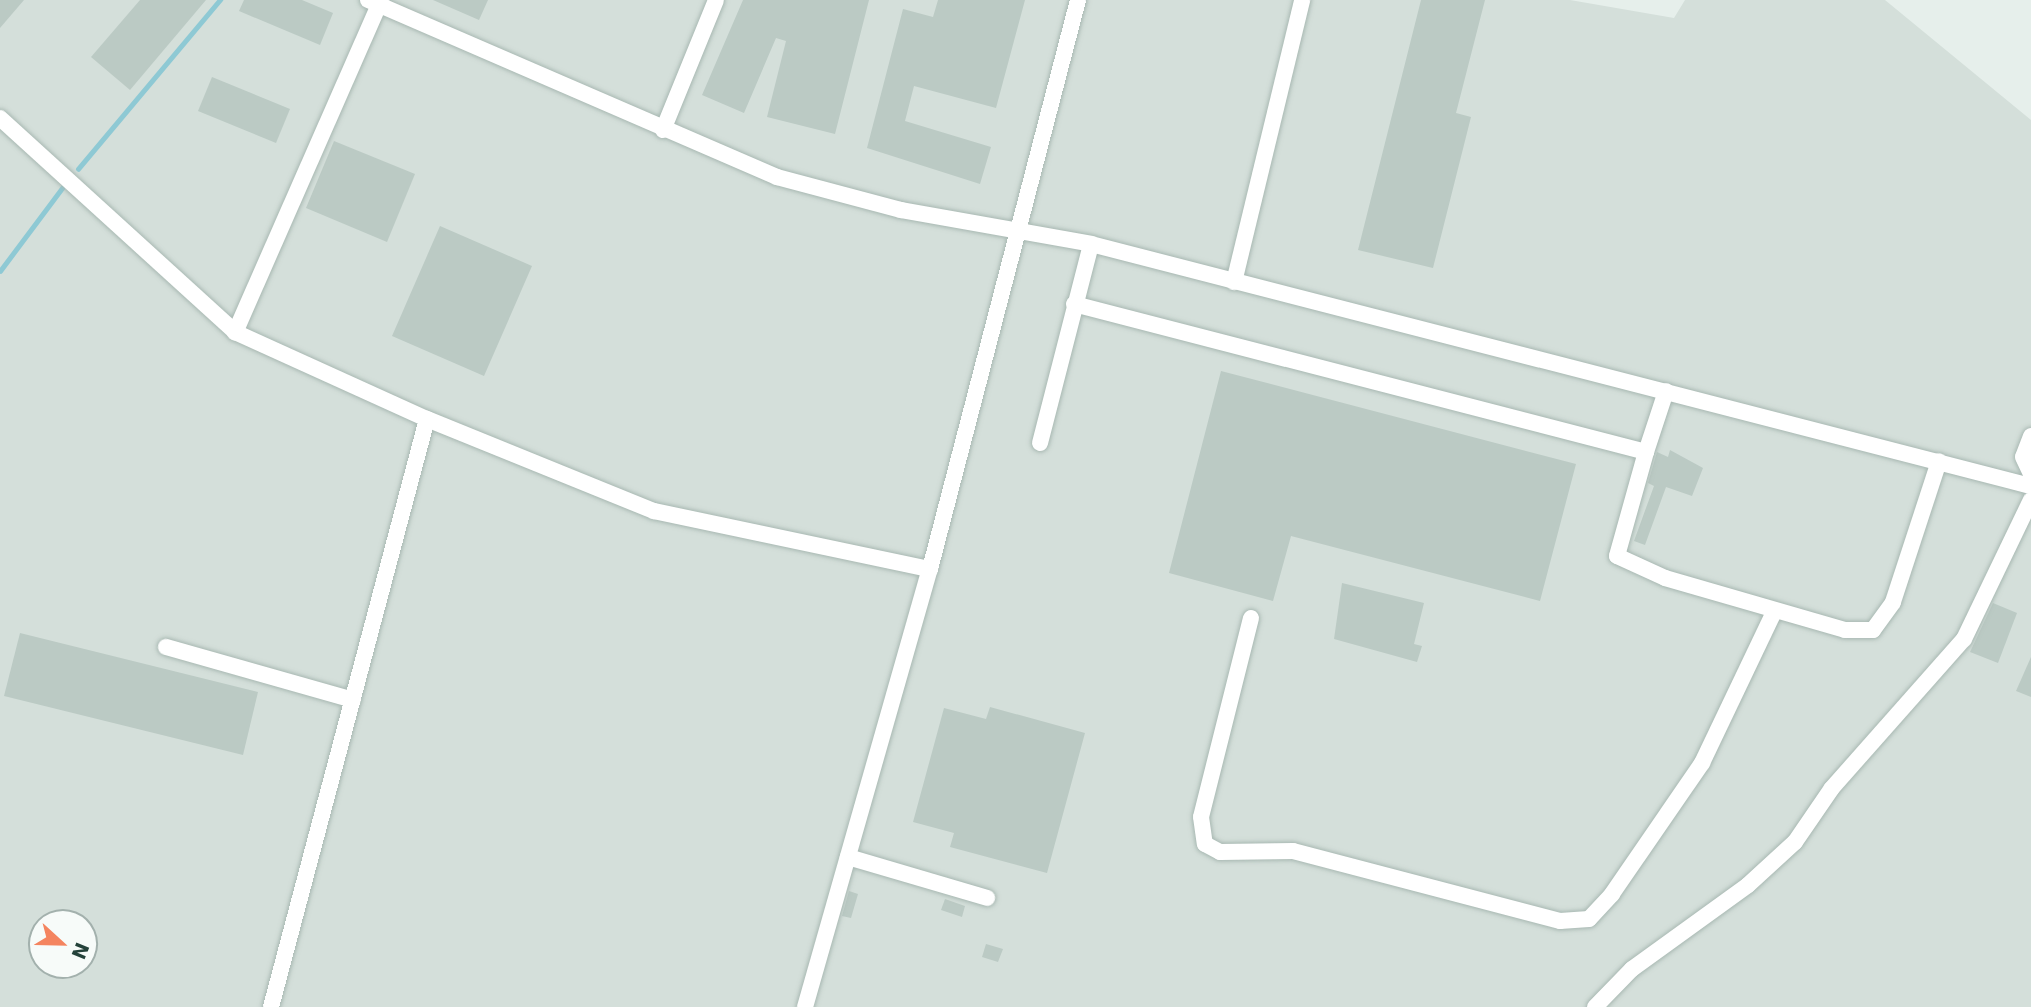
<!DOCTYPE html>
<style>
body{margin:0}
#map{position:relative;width:2031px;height:1007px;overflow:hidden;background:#e6efeb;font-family:"DejaVu Sans",sans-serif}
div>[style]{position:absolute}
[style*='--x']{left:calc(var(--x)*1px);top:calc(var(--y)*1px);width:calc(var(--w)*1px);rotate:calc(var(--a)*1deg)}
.built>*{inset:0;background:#d4dfda}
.stream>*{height:4.5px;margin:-2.25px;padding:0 2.25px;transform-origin:2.25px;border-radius:2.25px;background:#8ec9d4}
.building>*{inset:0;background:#bbcac4}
.roads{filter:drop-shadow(0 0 2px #a8b8b2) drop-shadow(0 0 2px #a8b8b2)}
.minor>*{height:16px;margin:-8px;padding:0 8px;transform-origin:8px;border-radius:8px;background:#fff}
span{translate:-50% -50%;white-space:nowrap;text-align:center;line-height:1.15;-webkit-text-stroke:7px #f7fbf9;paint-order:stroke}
.north{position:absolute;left:28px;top:909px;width:70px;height:70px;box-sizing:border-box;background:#f7fbf9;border:2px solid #a3b1ad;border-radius:50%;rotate:112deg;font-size:19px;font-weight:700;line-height:28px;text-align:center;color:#24423a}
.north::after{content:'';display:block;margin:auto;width:24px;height:32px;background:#f4845f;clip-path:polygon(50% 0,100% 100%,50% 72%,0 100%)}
</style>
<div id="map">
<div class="built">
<i style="clip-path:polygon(evenodd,0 0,1570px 0,1674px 18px,1685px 0,1885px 0,2031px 120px,2031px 1007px,0 1007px,0 0,42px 923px,84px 923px,84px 965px,42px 965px,42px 923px)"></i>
</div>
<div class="stream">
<i style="--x:78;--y:169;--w:221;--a:-50"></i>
<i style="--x:0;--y:271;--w:104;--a:-53.2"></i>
</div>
<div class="building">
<i style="clip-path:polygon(0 0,24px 0,0 28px)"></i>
<i style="clip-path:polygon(140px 0,206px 0,130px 90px,91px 57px)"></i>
<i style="clip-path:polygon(244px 0,302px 0,333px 13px,320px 45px,239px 11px)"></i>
<i style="clip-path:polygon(433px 0,488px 0,479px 20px)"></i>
<i style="clip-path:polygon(743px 0,869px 0,835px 134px,767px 117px,786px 41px,776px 38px,744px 113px,702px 95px)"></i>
<i style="clip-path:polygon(938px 0,1025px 0,996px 108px,914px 86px,905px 121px,991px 147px,980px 184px,867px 148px,903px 9px,933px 17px)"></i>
<i style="clip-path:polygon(1421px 0,1485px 0,1456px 113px,1471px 117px,1433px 268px,1358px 250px)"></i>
<i style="clip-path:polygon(212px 77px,290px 109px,276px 143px,198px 111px)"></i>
<i style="clip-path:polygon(334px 141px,415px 174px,387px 242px,306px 208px)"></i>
<i style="clip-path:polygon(440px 226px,532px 266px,484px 376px,392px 336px)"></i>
<i style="clip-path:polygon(1221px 371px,1576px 464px,1540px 601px,1291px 536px,1273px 601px,1169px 573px)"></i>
<i style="clip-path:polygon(1670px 450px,1703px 468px,1692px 496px,1666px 487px,1645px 545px,1634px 541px,1654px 486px,1648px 483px,1657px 452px,1668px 457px)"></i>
<i style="clip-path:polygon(1342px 583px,1424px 603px,1414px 644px,1422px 646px,1417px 662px,1334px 639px)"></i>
<i style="clip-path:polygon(1993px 603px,2017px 613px,1998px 663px,1970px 652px)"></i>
<i style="clip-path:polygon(20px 633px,258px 692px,243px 755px,4px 696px)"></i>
<i style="clip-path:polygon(2031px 657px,2031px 697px,2016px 691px)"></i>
<i style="clip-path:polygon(990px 707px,1085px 733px,1047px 873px,950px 847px,954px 833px,913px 822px,944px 708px,986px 719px)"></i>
<i style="clip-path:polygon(849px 891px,858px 894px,851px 918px,842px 916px)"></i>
<i style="clip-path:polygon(945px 899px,965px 906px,962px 917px,941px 910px)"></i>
<i style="clip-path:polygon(986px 944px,1003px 949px,998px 962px,982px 957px)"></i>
</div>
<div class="roads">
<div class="minor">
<i style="--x:368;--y:0;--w:446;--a:23.4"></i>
<i style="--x:777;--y:177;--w:128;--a:14.9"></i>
<i style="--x:901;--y:210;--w:193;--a:10.1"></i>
<i style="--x:1091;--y:244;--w:971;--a:14.44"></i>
<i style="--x:381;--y:0;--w:363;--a:113.7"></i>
<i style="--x:235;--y:332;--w:211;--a:24.4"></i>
<i style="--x:0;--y:118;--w:318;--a:42.3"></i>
<i style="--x:663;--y:130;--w:140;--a:-67.8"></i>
<i style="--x:1234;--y:282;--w:290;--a:-76.4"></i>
<i style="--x:1074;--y:304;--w:591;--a:14.51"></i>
<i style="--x:1646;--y:452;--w:108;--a:105.6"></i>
<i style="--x:1617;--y:556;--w:53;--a:24.6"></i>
<i style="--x:1665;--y:578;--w:187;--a:16.1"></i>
<i style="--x:1845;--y:630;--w:28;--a:0"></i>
<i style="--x:1873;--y:630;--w:34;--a:-54"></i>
<i style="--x:1893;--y:602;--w:148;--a:-71.9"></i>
<i style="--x:2031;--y:436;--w:22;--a:111"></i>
<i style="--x:2023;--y:457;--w:19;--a:65"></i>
<i style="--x:1040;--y:443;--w:205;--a:-75.6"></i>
<i style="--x:1646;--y:452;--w:64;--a:-71.8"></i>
<i style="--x:1251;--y:618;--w:205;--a:104.1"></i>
<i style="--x:1201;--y:817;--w:27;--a:82"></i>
<i style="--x:1205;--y:844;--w:17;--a:28"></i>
<i style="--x:1220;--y:852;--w:73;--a:-0.8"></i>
<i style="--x:1293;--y:851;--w:276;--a:14.7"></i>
<i style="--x:1560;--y:921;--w:29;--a:-4"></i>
<i style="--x:1589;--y:919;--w:34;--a:-47"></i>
<i style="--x:1612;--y:894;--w:159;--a:-55.5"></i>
<i style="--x:1702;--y:763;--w:167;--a:-64.5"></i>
<i style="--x:166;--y:647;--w:194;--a:15.8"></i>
<i style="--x:848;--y:857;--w:145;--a:16.4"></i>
<i style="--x:271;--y:1007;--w:608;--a:-75.14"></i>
<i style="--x:427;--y:419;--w:245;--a:22.1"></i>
<i style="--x:654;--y:511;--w:282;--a:11.9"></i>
<i style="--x:805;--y:1007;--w:455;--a:-74.1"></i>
<i style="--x:930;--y:569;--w:588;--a:-75.42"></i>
<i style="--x:1595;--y:1007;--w:53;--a:-45.8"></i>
<i style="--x:1632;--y:969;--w:143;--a:-35.9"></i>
<i style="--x:1748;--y:885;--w:64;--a:-42.5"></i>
<i style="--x:1795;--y:842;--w:65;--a:-55.6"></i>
<i style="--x:1832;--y:788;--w:199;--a:-48.5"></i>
<i style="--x:1964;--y:639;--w:154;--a:-64.3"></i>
</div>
</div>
<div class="north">N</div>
</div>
